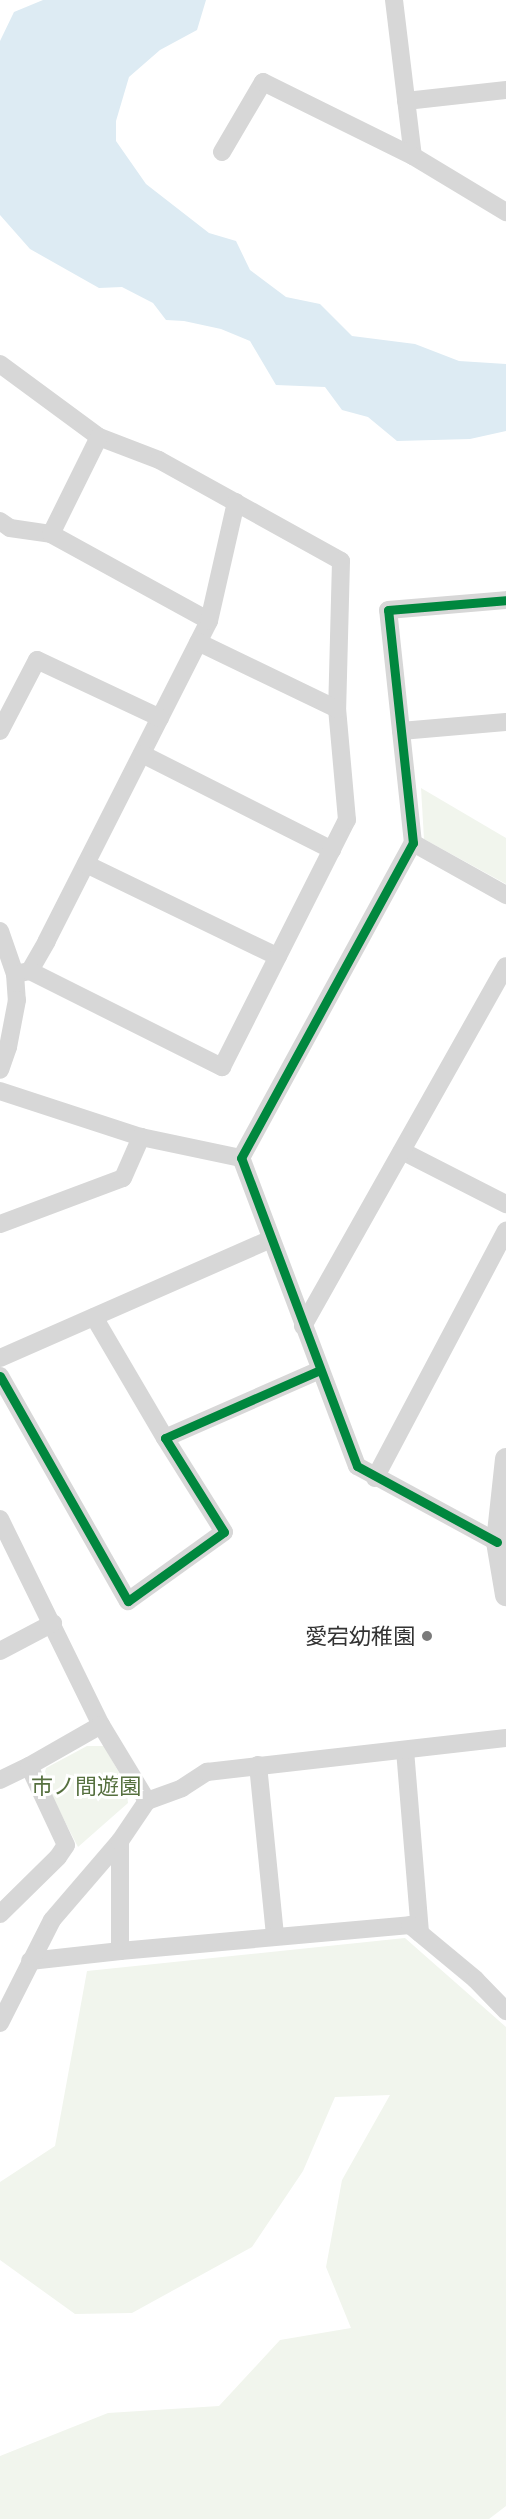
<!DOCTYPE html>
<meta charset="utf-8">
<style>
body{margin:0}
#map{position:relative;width:506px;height:2519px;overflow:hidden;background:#fff;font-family:"Exo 2","Noto Sans JP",sans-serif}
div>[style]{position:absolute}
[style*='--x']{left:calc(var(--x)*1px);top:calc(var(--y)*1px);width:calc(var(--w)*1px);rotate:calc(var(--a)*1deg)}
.green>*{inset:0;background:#f1f5ed}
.water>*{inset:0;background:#ddebf3}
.minor>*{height:18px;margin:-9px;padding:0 9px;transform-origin:9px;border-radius:9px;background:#d7d7d7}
.tertiary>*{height:22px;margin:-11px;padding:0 11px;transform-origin:11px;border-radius:11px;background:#d7d7d7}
.cycleway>*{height:9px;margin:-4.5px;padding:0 4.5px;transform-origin:4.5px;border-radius:4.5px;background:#00873e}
.dots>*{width:16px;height:16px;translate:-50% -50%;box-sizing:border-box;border:3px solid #fff;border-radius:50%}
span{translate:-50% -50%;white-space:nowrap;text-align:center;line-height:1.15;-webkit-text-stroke:6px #fff;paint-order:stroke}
.poi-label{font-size:22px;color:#333}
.right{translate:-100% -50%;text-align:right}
.park-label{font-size:22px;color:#56703f}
</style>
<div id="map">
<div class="green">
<i style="clip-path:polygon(421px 788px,506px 838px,506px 884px,424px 839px)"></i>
<i style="clip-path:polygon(87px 1746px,104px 1746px,126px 1785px,128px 1803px,78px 1847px,43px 1779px,46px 1768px)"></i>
<i style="clip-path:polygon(405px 1938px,506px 2027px,506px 2506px,489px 2519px,0 2519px,0 2456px,108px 2413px,219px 2406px,280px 2340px,351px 2328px,326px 2267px,342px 2180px,390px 2095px,335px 2097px,303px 2171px,252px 2247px,132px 2313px,75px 2314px,0 2260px,0 2182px,55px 2146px,87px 1971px)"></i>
</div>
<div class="water">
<i style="clip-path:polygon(43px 0,206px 0,197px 30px,160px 50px,129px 77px,116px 121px,116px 141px,146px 184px,209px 233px,236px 241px,250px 270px,286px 297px,320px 304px,352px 336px,415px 344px,459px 361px,506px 364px,506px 431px,470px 439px,397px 441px,368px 417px,342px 410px,325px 387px,276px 385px,250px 341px,221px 329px,184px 321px,166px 320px,153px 303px,122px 287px,99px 288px,30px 249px,0 215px,0 41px,14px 12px)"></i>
</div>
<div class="minor">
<i style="--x:394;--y:0;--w:157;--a:83.1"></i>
<i style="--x:413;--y:156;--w:109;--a:31.1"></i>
<i style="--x:406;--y:101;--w:101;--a:-6.3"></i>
<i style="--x:222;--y:152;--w:81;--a:-59.6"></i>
<i style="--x:263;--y:82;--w:167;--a:26.3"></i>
<i style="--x:0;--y:364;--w:123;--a:36.4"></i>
<i style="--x:99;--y:437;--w:64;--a:21"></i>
<i style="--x:159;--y:460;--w:208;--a:29"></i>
<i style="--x:341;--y:561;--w:148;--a:91.5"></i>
<i style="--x:0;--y:521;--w:12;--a:35"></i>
<i style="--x:10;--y:528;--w:41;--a:8.3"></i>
<i style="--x:51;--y:534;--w:180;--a:28.8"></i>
<i style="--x:209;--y:621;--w:359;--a:116.9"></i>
<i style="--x:47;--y:941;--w:34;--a:120"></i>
<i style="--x:30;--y:971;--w:15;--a:169"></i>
<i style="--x:51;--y:534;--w:108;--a:-63.7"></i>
<i style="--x:209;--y:621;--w:122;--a:-77.2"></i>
<i style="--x:0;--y:731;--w:80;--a:-62.5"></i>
<i style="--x:37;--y:660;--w:136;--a:25.2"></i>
<i style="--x:401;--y:731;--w:105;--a:-4.9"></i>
<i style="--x:142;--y:754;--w:213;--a:26.8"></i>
<i style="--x:413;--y:843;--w:107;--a:29.2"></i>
<i style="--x:86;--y:864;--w:213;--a:25.8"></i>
<i style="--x:0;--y:931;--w:46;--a:70.8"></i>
<i style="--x:15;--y:974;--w:26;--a:86"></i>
<i style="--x:17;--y:1000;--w:48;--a:100.8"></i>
<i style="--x:8;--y:1047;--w:24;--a:109"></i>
<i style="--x:30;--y:971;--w:215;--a:26.6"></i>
<i style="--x:222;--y:1067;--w:277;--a:-63.2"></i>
<i style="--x:347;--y:820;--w:111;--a:-95.1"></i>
<i style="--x:337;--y:709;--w:154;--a:-154.3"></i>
<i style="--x:0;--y:1091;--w:148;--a:18.1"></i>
<i style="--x:141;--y:1137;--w:102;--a:11.9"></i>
<i style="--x:402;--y:1151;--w:117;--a:27"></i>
<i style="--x:0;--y:1224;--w:131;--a:-20.5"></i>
<i style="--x:123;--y:1178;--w:45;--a:-66.3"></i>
<i style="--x:94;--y:1317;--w:140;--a:59.6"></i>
<i style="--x:303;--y:1326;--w:413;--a:-60.6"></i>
<i style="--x:0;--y:1358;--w:296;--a:-23.7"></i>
<i style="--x:0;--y:1376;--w:259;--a:60.4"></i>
<i style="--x:128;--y:1601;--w:118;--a:-35.7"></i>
<i style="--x:224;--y:1532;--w:111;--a:-122.1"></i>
<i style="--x:165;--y:1438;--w:169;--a:-23.7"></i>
<i style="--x:375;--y:1478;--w:280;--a:-62.1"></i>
<i style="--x:0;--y:1519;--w:229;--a:63.9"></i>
<i style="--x:497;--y:1542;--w:159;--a:-151.5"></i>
<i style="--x:357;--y:1466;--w:329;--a:-110.6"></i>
<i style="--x:241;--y:1158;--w:359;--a:-61.4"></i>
<i style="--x:413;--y:843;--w:234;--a:-96.1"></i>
<i style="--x:388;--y:610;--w:118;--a:-4.8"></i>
<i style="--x:0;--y:1651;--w:60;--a:-27.8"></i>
<i style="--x:405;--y:1750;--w:184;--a:85.3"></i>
<i style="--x:258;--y:1765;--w:172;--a:84.3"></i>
<i style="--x:0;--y:1780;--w:32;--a:-26"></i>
<i style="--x:120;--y:1841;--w:110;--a:90"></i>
<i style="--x:120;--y:1951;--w:291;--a:-5.1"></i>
<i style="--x:410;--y:1925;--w:85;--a:39.7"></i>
<i style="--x:475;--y:1979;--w:45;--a:45.9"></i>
<i style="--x:0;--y:1914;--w:81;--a:-44.5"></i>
<i style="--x:58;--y:1857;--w:14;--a:-56"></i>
<i style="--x:66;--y:1845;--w:87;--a:-115.1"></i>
<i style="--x:29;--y:1766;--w:83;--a:-29.7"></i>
<i style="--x:101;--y:1725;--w:89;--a:58.8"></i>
<i style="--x:30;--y:1961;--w:91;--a:-6.3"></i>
<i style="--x:0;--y:2023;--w:115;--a:-63.2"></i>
<i style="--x:52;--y:1920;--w:104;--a:-49.3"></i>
<i style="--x:120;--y:1841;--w:48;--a:-56"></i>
<i style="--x:147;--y:1801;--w:37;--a:-20"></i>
<i style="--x:182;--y:1788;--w:30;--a:-33"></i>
<i style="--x:207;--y:1772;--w:301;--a:-6.5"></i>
</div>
<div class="tertiary">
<i style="--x:506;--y:1459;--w:83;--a:96.2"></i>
<i style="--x:497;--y:1542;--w:54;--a:80.4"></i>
</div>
<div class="cycleway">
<i style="--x:0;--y:1376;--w:259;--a:60.4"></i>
<i style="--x:128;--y:1601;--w:118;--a:-35.7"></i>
<i style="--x:224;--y:1532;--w:111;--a:-122.1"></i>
<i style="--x:165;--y:1438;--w:169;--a:-23.7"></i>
<i style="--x:497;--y:1542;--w:159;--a:-151.5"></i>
<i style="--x:357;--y:1466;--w:329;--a:-110.6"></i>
<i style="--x:241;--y:1158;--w:359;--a:-61.4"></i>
<i style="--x:413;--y:843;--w:234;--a:-96.1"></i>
<i style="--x:388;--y:610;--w:118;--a:-4.8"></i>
</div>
<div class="dots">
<i style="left:427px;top:1636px;background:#7a7a7a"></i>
</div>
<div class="poi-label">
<span class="right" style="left:415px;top:1636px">愛宕幼稚園</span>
</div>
<div class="park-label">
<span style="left:86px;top:1786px">市ノ間遊園</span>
</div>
</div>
